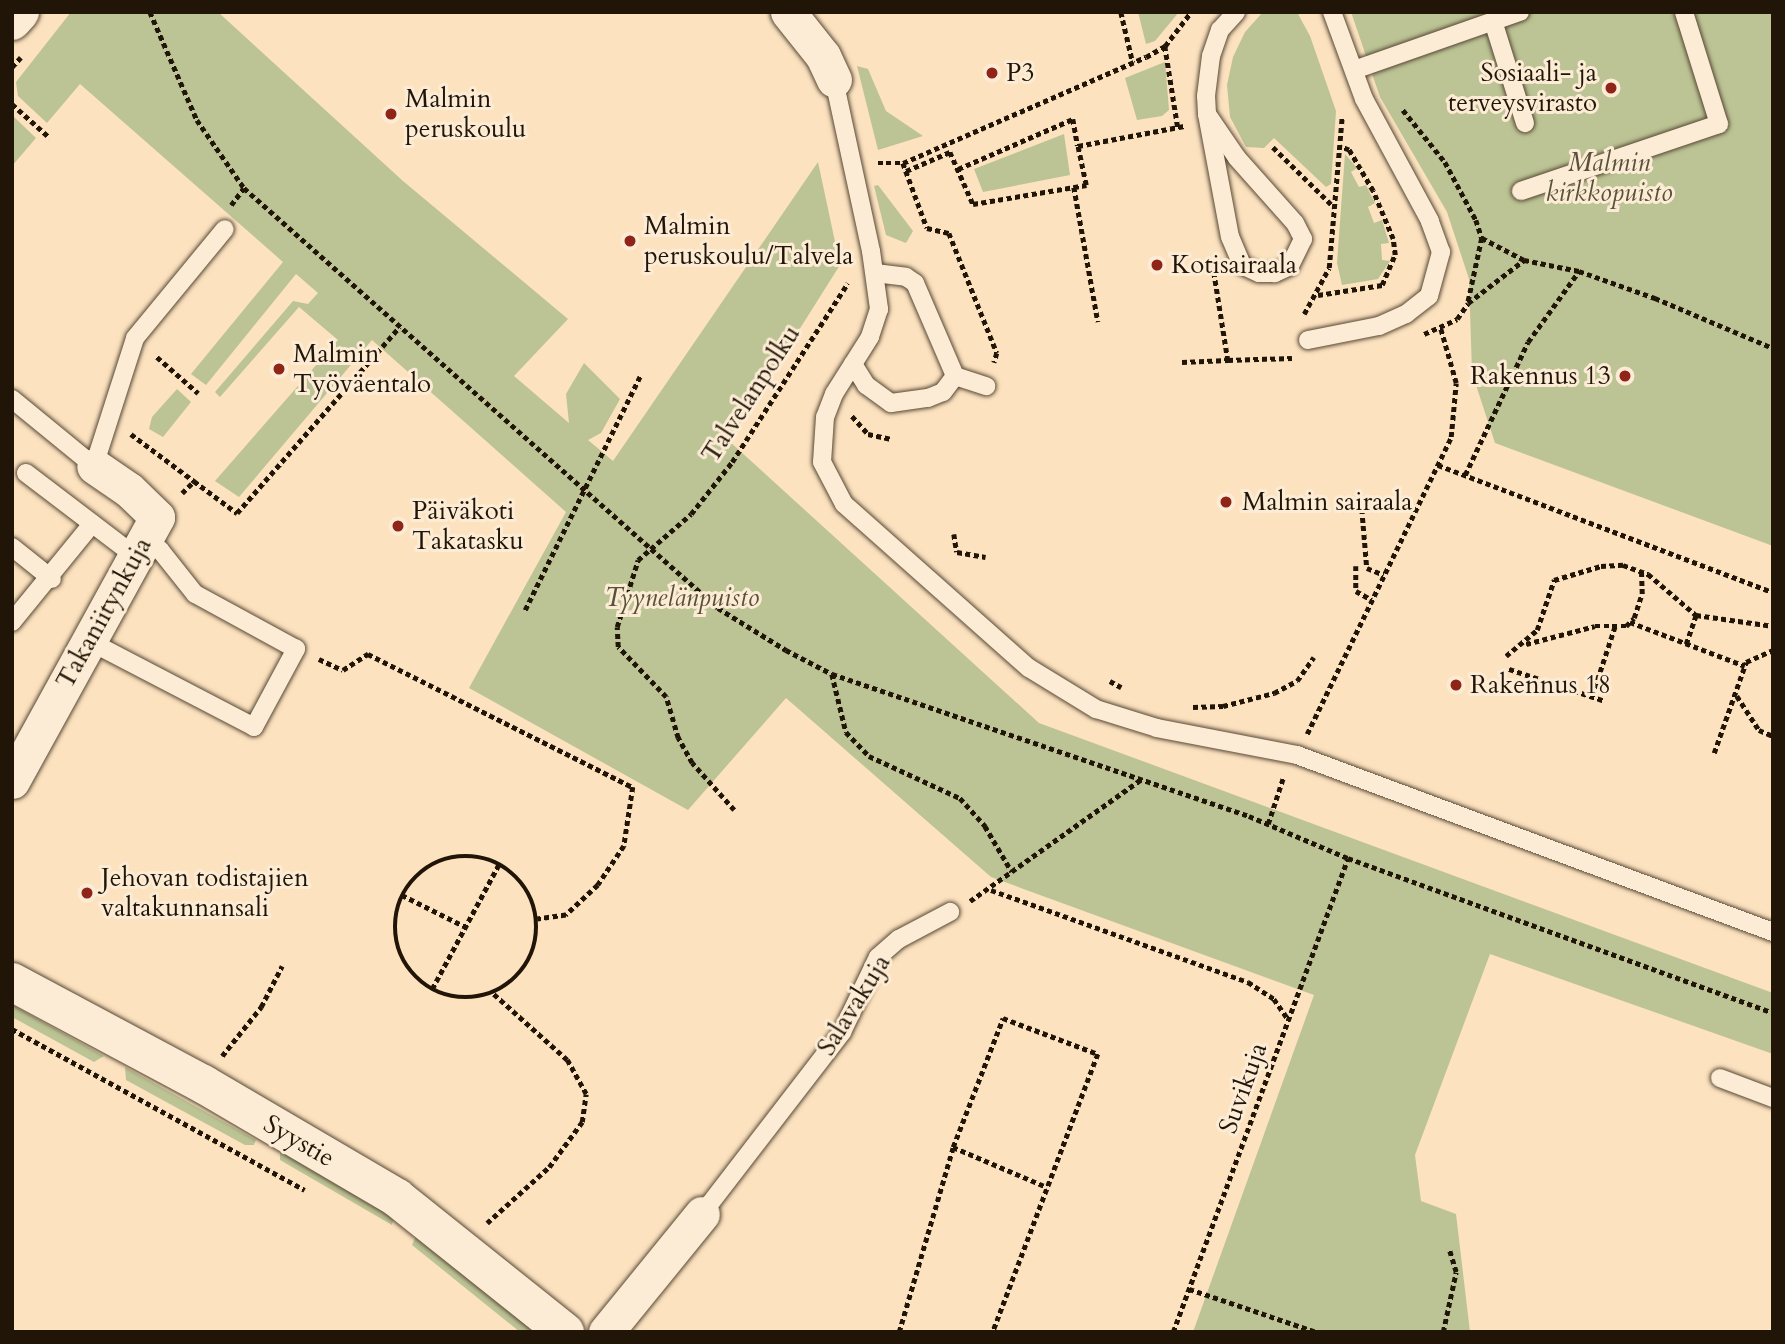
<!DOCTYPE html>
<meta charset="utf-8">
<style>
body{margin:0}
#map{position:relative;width:1785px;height:1344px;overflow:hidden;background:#fce2bf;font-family:Cardo,serif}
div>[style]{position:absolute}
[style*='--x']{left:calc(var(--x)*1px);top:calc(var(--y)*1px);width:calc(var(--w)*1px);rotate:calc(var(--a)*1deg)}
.green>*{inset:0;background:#bcc495}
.path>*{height:4.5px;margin-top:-2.25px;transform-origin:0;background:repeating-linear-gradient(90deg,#201507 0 5px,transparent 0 8.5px)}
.path>.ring{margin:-2.25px;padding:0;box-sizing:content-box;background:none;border:4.5px solid #201507;border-radius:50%}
.roads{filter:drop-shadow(0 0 2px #574835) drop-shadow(0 0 2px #574835)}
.lane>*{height:18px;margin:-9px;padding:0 9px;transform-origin:9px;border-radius:9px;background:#fdecd5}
.street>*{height:35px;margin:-17.5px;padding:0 17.5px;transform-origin:17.5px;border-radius:17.5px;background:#fdecd5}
.secondary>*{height:38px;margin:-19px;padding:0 19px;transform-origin:19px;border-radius:19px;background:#fdecd5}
.dots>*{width:19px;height:19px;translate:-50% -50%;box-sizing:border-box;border:4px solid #fdecd5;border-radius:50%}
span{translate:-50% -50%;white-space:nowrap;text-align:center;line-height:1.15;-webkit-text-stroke:6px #fdecd5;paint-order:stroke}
.poi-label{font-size:26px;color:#201507}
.left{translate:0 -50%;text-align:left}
.right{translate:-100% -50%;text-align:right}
.park-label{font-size:26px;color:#575239;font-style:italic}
.street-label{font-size:26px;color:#201507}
.frame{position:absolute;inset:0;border:14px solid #201507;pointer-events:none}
</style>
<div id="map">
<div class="green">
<i style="clip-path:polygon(71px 12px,218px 12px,403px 181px,568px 319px,514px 376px,569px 423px,566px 394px,584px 363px,620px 399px,601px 433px,588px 440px,613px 461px,818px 162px,840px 265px,729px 441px,1039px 723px,1773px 993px,1773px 1054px,1490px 954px,1415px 1155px,1421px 1201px,1456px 1214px,1470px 1332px,1193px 1332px,1314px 995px,991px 877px,786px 698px,688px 810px,469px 688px,566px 512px,372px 340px,239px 497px,215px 481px,338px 340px,299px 307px,220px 397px,215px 392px,293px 301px,308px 304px,318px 293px,296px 274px,206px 385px,191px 374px,283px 262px,80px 84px,47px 123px,18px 96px,16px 82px)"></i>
<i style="clip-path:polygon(1138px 12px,1179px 12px,1155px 41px,1146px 44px)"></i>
<i style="clip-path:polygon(1263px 12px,1297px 12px,1310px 36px,1336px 111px,1331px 184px,1326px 187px,1274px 138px,1264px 148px,1246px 147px,1230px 117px,1227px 85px,1233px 57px,1245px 32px)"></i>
<i style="clip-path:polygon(1351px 12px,1773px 12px,1773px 546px,1495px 443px,1472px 373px,1469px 279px,1447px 212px,1380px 97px)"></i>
<i style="clip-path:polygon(1165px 62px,1169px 110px,1162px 116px,1137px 120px,1125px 78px)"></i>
<i style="clip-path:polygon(857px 66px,868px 69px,886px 111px,923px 136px,878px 150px)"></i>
<i style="clip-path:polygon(12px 115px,36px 138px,12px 166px)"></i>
<i style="clip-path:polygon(1064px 134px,1070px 175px,983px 192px,974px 169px)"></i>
<i style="clip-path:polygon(1345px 154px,1357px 168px,1351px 172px,1359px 187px,1366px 185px,1375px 203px,1368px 207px,1374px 223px,1382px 220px,1389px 243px,1381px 244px,1382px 260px,1390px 261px,1378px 279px,1342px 285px,1337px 263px)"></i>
<i style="clip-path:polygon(878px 185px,913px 231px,906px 243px,886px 235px,874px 186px)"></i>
<i style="clip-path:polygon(177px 389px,191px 402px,163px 437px,149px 429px,152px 417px)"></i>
<i style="clip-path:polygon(12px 1005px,104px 1056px,94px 1062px,12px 1017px)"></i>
<i style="clip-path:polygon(125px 1067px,256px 1140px,254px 1145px,245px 1145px,126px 1080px)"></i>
<i style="clip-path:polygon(280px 1151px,394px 1216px,392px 1225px,280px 1160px)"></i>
<i style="clip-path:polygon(416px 1236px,537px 1332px,520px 1332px,412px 1245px)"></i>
</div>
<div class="path">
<i style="--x:150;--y:12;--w:118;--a:66.5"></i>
<i style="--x:197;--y:120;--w:83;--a:55.3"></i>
<i style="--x:244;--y:188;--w:633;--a:41.54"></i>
<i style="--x:718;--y:608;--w:80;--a:31.7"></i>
<i style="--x:786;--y:650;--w:52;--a:27.6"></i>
<i style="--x:832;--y:674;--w:441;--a:18.8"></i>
<i style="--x:1249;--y:816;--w:108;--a:23"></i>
<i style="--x:1348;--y:858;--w:452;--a:20"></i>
<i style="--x:1121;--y:12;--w:52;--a:76.8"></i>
<i style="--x:1165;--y:46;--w:83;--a:81"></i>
<i style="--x:12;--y:67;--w:13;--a:-48"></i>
<i style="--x:12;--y:104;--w:51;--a:41.8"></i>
<i style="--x:1403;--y:110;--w:67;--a:51.1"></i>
<i style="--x:1445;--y:162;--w:66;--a:61.9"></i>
<i style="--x:1476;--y:220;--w:19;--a:72"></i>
<i style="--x:1482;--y:238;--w:66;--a:102.2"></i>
<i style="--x:1273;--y:147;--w:86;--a:44.5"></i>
<i style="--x:878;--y:163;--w:25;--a:0"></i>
<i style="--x:903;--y:163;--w:265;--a:-23.6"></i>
<i style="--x:1146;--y:57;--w:22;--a:-30"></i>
<i style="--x:1165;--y:46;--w:43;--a:-52.6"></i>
<i style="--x:903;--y:163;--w:69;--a:69.7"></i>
<i style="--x:927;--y:228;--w:23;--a:13"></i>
<i style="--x:949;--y:233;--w:129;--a:68.2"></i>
<i style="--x:997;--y:353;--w:10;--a:107"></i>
<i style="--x:958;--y:169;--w:125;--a:-23.5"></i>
<i style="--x:1073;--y:119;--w:27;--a:80"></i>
<i style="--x:906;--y:171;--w:48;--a:-23.4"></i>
<i style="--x:950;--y:152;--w:57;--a:66.1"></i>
<i style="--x:973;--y:204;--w:115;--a:-9.5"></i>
<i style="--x:1086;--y:185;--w:40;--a:-102"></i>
<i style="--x:1078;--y:146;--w:108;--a:-10.7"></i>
<i style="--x:1074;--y:187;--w:137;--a:79.9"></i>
<i style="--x:231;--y:205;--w:21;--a:-53"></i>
<i style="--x:1482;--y:238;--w:47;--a:27.6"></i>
<i style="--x:1524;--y:260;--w:56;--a:11.3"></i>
<i style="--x:1579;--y:271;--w:81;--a:19.6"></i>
<i style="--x:1655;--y:298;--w:128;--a:23"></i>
<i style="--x:1214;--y:272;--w:89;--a:81"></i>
<i style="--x:1228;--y:360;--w:64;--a:-1.8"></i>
<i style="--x:1318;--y:295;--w:65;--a:-8.9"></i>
<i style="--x:1382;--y:285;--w:33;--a:-67"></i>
<i style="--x:1395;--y:255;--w:16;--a:-97"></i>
<i style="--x:1393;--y:239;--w:52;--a:-112.6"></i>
<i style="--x:1373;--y:191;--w:48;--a:-120.3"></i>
<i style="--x:1349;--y:150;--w:9;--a:-159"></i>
<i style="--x:1304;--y:314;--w:52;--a:-61.5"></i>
<i style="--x:1329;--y:268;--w:152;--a:-85.1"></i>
<i style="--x:1424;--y:334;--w:36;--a:-24"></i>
<i style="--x:1457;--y:319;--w:19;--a:-55"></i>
<i style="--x:1468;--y:303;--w:71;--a:-37.5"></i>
<i style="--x:157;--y:357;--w:55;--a:41.3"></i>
<i style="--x:1182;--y:362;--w:46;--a:-2.5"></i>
<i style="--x:852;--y:416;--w:24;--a:48"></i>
<i style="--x:868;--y:434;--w:24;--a:12"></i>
<i style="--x:131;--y:434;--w:79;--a:36.7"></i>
<i style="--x:1438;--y:465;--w:358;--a:20.8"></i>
<i style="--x:1465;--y:475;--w:147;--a:-64.7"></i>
<i style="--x:1528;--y:342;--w:87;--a:-54.3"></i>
<i style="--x:182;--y:493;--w:17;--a:-45"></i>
<i style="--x:194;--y:481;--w:54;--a:36.7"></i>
<i style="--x:237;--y:513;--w:247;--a:-48.9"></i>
<i style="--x:1362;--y:509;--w:59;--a:85.2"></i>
<i style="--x:1367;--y:568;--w:18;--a:22"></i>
<i style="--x:954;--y:534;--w:18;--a:81"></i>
<i style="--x:957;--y:552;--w:29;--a:10"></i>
<i style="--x:1356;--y:566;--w:25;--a:90"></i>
<i style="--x:1356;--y:591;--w:18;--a:29"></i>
<i style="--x:525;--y:610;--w:261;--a:-63.8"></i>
<i style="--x:1630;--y:622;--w:123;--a:20.9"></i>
<i style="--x:1526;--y:644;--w:71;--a:-14.6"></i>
<i style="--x:1595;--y:626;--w:31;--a:0"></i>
<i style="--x:1626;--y:626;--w:11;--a:-45"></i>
<i style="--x:1634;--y:618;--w:25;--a:-72"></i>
<i style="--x:1642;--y:594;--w:23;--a:-92"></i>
<i style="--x:1686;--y:644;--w:31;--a:-71"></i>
<i style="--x:1506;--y:656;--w:40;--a:-40"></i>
<i style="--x:1537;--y:630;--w:53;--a:-71.2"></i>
<i style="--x:1554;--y:580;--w:49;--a:-16.6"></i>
<i style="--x:1601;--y:566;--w:22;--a:-3"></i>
<i style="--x:1623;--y:565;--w:27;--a:20"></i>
<i style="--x:1648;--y:574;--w:63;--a:40.5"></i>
<i style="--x:1696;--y:615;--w:78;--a:8.1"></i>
<i style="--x:319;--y:659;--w:26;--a:25"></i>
<i style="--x:343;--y:670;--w:30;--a:-33"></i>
<i style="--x:368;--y:654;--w:297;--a:26.7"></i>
<i style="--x:633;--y:787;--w:60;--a:98.7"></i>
<i style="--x:624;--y:846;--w:47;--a:123.7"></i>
<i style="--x:598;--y:885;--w:44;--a:136.8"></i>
<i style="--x:566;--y:915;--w:29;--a:172"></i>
<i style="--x:1509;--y:669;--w:101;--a:18.4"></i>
<i style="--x:832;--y:674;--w:60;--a:76.4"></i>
<i style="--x:846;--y:732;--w:33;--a:46"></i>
<i style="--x:869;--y:756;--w:100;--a:24.8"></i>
<i style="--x:960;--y:798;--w:38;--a:48"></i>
<i style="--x:985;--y:826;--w:53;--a:59.6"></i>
<i style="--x:1110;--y:681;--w:13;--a:29"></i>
<i style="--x:1592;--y:696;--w:74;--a:-71.8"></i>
<i style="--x:1737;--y:696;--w:40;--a:57.1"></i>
<i style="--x:1759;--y:730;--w:15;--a:23"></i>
<i style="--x:1193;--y:707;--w:30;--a:-2"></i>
<i style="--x:1223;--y:706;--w:53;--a:-14.3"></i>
<i style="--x:1274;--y:693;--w:26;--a:-28"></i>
<i style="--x:1297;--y:681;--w:29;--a:-55"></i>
<i style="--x:1307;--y:734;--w:330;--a:-64.1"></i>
<i style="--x:1451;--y:437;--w:54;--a:-84.7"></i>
<i style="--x:1456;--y:383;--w:58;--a:-105.9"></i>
<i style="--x:1714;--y:753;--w:96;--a:-70.6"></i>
<i style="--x:1746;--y:662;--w:30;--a:-24"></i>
<i style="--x:734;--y:810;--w:63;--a:-131.8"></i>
<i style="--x:692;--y:763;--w:29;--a:-119"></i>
<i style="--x:678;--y:738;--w:43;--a:-106.3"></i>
<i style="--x:666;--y:697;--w:69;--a:-133.8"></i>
<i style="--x:618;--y:647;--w:20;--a:-93"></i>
<i style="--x:617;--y:627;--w:70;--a:-72.6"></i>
<i style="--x:638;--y:560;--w:70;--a:-41"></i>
<i style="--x:691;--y:514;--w:66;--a:-51.7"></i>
<i style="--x:732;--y:462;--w:213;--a:-57.1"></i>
<i style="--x:1268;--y:824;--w:48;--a:-71.9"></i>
<i class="ring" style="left:395px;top:856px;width:137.5px;height:137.5px"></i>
<i style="--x:991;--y:890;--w:273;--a:19.7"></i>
<i style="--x:1248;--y:982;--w:31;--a:33"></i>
<i style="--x:1274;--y:999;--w:24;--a:55"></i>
<i style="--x:402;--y:895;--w:72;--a:26.6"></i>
<i style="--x:970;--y:901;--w:209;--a:-35.4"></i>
<i style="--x:432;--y:989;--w:142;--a:-61.8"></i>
<i style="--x:12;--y:1029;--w:334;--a:28.8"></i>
<i style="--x:222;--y:1056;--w:63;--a:-51.5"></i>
<i style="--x:261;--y:1007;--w:46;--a:-62.9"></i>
<i style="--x:953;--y:1147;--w:102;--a:23.1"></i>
<i style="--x:487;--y:1223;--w:84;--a:-42.1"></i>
<i style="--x:549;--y:1167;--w:56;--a:-53.7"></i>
<i style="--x:582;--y:1122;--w:28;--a:-82"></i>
<i style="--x:586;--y:1094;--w:39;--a:-119"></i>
<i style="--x:567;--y:1060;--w:101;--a:-138.2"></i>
<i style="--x:1189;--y:1289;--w:135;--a:18.6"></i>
<i style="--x:899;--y:1332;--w:193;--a:-73.7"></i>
<i style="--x:953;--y:1147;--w:138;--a:-68.8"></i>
<i style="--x:1003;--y:1018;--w:102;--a:20.8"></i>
<i style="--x:1098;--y:1054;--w:297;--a:110.7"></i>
<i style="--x:1173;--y:1332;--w:505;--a:-69.74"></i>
<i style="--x:1443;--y:1332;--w:61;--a:-77.8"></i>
<i style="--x:1456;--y:1272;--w:24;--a:-107"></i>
</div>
<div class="roads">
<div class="lane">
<i style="--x:1493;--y:21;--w:107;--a:72.6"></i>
<i style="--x:1354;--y:70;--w:176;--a:-19.3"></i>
<i style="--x:834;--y:80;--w:175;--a:77.8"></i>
<i style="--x:871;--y:251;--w:59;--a:82.1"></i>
<i style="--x:879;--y:309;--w:29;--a:108"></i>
<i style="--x:870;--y:337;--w:67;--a:122.3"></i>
<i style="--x:834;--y:394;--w:25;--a:111"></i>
<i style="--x:825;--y:417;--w:45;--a:93.8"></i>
<i style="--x:822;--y:462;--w:47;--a:62.4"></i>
<i style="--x:844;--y:504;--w:247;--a:41.6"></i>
<i style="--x:1029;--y:668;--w:79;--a:31.5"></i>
<i style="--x:1096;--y:709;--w:64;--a:17.3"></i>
<i style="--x:1157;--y:728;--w:143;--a:10.9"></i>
<i style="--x:1297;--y:755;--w:508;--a:20.4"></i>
<i style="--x:1207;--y:114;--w:53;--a:55.7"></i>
<i style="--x:1237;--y:158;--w:87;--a:48.3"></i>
<i style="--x:1295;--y:223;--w:18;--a:63"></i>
<i style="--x:1303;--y:239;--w:30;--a:116"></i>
<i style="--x:1290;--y:266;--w:17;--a:155"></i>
<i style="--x:1275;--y:273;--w:16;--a:180"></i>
<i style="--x:1259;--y:273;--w:19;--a:-155"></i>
<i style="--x:1242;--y:265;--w:30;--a:-113"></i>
<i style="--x:1230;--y:237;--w:125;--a:-100.6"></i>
<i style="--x:1207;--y:114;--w:18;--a:-93"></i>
<i style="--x:1206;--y:96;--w:40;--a:-82.9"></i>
<i style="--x:1211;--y:56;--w:28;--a:-71"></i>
<i style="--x:1220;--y:30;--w:24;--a:-48"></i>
<i style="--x:1521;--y:191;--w:209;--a:-18.7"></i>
<i style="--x:1719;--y:124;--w:117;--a:-107.4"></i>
<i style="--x:875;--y:273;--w:31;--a:7"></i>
<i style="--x:906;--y:277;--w:11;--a:34"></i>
<i style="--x:915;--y:283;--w:101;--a:66.7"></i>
<i style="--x:1308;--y:340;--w:72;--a:-11.2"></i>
<i style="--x:1379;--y:326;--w:30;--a:-24"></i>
<i style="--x:1406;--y:314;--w:29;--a:-38"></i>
<i style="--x:1429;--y:296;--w:46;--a:-74.7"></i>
<i style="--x:1441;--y:252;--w:33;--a:-110"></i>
<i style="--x:1430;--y:221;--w:139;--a:-118.4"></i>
<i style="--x:1364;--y:99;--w:93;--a:-110.2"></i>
<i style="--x:853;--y:364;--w:25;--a:58"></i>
<i style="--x:866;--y:385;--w:31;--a:36"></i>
<i style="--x:891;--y:403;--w:37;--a:-8"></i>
<i style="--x:928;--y:398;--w:16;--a:-22"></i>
<i style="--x:943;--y:392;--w:20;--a:-53"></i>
<i style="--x:955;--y:376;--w:33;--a:18"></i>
<i style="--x:12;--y:399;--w:106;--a:39.3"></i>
<i style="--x:94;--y:466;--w:134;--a:-72.2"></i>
<i style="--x:135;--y:338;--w:141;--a:-50.5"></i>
<i style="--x:26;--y:473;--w:137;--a:37.3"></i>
<i style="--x:12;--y:547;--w:51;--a:38.7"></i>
<i style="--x:12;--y:622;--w:127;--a:-50.8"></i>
<i style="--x:89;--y:641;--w:186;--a:27.5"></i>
<i style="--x:254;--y:727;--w:89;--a:-61.7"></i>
<i style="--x:296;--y:649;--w:115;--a:-151.4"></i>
<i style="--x:195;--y:594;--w:56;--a:-128.5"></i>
<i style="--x:160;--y:550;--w:19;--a:-148"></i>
<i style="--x:1720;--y:1078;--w:57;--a:20.7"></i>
<i style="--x:702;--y:1214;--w:230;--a:-52.4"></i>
<i style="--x:842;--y:1032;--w:83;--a:-64.4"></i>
<i style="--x:878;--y:957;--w:28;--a:-41"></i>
<i style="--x:899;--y:939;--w:58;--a:-27.9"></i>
</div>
<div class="street">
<i style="--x:788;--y:12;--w:56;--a:51.5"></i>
<i style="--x:823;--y:56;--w:26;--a:65"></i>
<i style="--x:12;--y:781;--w:301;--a:-61.2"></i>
<i style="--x:157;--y:517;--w:39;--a:-136"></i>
<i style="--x:129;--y:490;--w:42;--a:-145.6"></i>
<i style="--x:606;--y:1332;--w:152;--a:-50.9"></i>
</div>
<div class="secondary">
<i style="--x:12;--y:21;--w:12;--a:-48"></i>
<i style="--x:12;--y:982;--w:217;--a:28.1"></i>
<i style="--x:203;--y:1084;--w:225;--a:30.4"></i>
<i style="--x:397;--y:1198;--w:215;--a:38.6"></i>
</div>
</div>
<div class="dots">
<i style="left:992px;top:73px;background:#8f2418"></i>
<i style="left:1611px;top:88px;background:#8f2418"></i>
<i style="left:391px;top:114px;background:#8f2418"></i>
<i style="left:630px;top:241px;background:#8f2418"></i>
<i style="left:1157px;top:265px;background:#8f2418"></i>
<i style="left:279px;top:369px;background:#8f2418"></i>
<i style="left:1625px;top:376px;background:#8f2418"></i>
<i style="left:1226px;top:502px;background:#8f2418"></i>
<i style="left:398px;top:526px;background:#8f2418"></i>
<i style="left:1456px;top:685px;background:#8f2418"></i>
<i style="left:87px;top:893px;background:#8f2418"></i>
</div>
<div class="poi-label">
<span class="left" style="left:1006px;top:73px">P3</span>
<span class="right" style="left:1597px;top:88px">Sosiaali- ja<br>terveysvirasto</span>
<span class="left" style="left:405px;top:114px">Malmin<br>peruskoulu</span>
<span class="left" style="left:644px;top:241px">Malmin<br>peruskoulu/Talvela</span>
<span class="left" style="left:1171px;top:265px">Kotisairaala</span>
<span class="left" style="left:293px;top:369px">Malmin<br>Työväentalo</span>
<span class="right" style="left:1611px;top:376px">Rakennus 13</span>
<span class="left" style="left:1242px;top:502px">Malmin sairaala</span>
<span class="left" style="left:412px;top:526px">Päiväkoti<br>Takatasku</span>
<span class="left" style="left:1470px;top:685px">Rakennus 18</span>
<span class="left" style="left:101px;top:893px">Jehovan todistajien<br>valtakunnansali</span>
</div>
<div class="park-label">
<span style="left:1609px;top:178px">Malmin<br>kirkkopuisto</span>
<span style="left:682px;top:598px">Tyynelänpuisto</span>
</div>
<div class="street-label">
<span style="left:751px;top:394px;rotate:-57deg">Talvelanpolku</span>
<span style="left:104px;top:613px;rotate:-61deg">Takaniitynkuja</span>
<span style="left:854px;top:1005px;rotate:-58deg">Salavakuja</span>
<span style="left:1243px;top:1088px;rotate:-70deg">Suvikuja</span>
<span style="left:299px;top:1141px;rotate:30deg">Syystie</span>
</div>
<div class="frame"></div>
</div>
